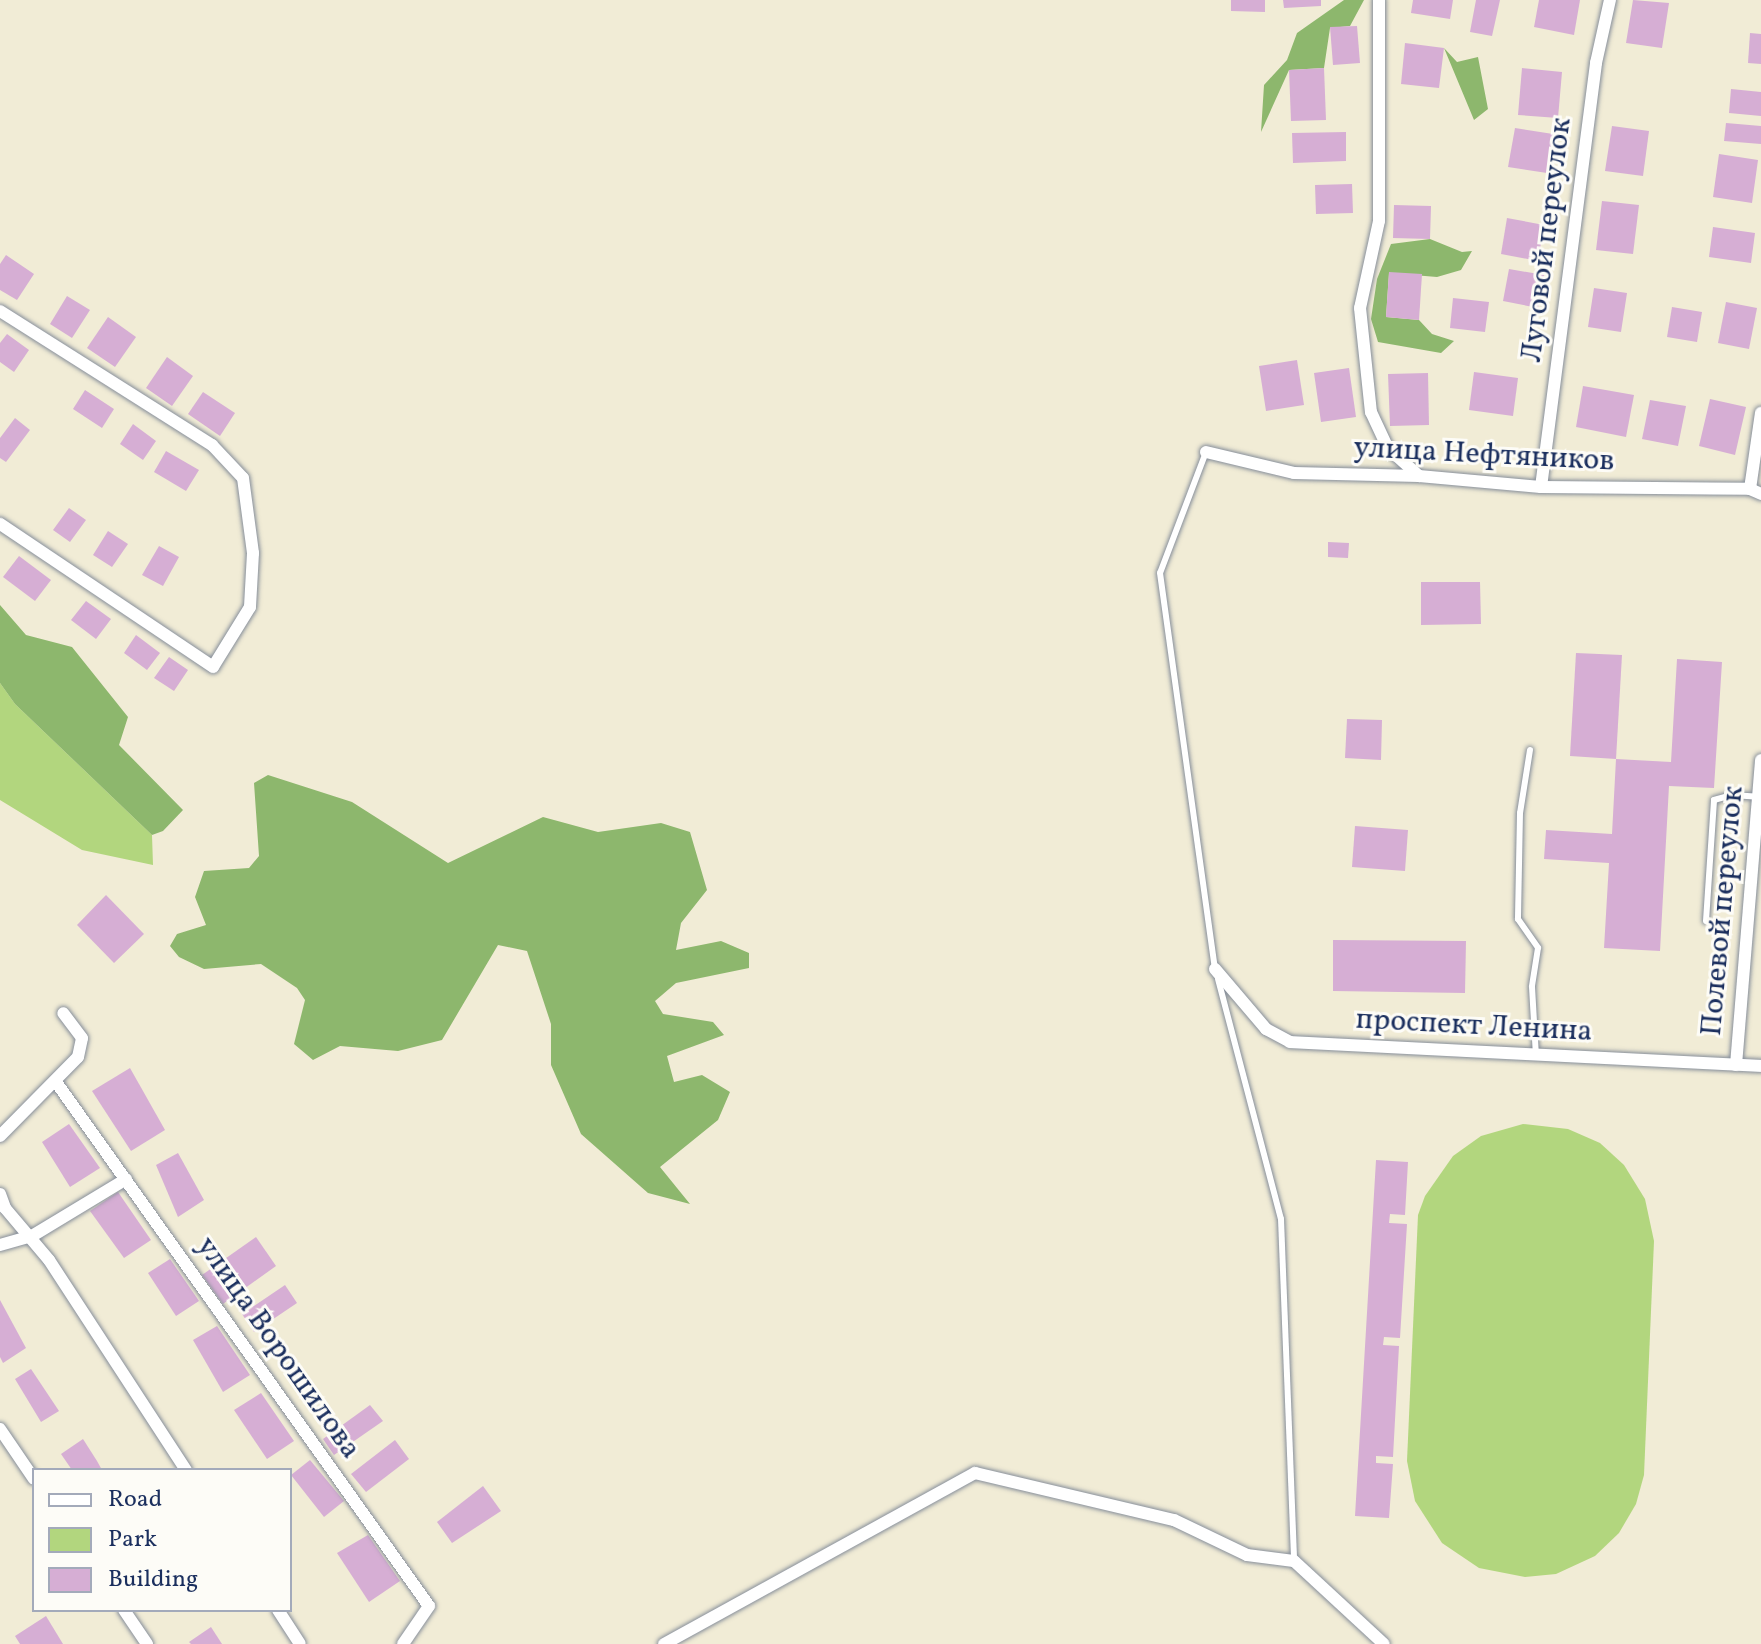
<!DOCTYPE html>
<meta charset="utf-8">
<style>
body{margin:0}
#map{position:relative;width:1761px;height:1644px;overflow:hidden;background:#f1ecd6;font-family:Vollkorn,serif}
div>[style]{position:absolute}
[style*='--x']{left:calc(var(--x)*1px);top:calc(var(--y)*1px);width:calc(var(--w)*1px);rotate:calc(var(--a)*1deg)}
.green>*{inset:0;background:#b2d67e}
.forest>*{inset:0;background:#8db76d}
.building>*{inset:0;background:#d6aed4}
.roads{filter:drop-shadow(0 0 2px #868e9a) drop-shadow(0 0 2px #868e9a)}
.service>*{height:6px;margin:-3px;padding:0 3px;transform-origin:3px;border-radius:3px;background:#fff}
.minor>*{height:12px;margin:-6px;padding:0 6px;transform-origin:6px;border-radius:6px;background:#fff}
span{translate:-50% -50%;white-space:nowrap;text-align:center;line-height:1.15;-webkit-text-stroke:6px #fdfcf7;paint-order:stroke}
.street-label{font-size:30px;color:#1b2f5e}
.legend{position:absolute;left:32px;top:1468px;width:260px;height:144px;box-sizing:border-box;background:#fdfcf7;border:2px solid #a3aaba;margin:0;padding:10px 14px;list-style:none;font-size:24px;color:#1b2f5e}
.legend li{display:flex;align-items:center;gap:16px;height:40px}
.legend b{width:40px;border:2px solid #a3aaba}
</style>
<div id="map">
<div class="green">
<i style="clip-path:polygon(0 683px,15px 704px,152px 835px,153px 865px,82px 850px,0 800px)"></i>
<i style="clip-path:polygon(1523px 1124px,1568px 1129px,1600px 1143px,1624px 1165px,1645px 1199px,1654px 1241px,1644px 1475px,1636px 1504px,1619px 1533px,1595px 1556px,1556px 1574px,1525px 1577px,1479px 1568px,1442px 1543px,1415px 1501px,1407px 1461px,1418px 1215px,1425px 1196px,1453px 1156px,1481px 1136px)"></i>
</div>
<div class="forest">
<i style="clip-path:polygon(1344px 0,1364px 0,1350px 26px,1330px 28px,1324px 68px,1289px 70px,1261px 132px,1264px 85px,1287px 60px,1297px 33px)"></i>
<i style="clip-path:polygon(1444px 48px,1457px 62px,1478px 57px,1488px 109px,1474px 120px)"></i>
<i style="clip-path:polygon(1430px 239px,1462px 252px,1472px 251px,1461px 270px,1437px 277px,1389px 273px,1386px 317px,1419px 320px,1432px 334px,1454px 341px,1441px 353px,1378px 342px,1371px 319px,1377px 279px,1391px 244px)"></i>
<i style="clip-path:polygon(0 605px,26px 635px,72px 647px,128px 717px,119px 745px,183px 810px,163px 831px,152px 835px,15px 704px,0 683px)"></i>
<i style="clip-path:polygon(268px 775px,352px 802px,448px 863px,543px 817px,598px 832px,661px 823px,690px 832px,707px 890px,681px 923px,676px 950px,721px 941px,749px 953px,749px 968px,676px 983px,655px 1001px,663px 1014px,713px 1022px,724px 1035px,667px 1056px,674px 1082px,702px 1075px,730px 1092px,718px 1120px,660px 1167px,690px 1204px,648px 1193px,581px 1134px,551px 1065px,551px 1024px,527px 951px,498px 945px,442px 1040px,398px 1051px,340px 1046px,313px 1060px,294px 1044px,305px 1000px,297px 988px,261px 964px,204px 969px,179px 957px,170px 946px,177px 934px,206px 925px,195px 897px,204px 871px,249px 868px,259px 856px,254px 783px)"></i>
</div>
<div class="building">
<i style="clip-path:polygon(1231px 0,1265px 0,1265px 12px,1231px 11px)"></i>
<i style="clip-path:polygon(1283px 0,1321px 0,1321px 6px,1284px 8px)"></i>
<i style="clip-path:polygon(1413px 0,1453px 0,1450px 19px,1411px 13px)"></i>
<i style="clip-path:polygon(1476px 0,1500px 0,1492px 36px,1470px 32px)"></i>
<i style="clip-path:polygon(1539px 0,1580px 0,1574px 35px,1534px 27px)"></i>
<i style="clip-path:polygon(1633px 0,1669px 3px,1662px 48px,1626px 43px)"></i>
<i style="clip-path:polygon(1357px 26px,1360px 63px,1333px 65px,1330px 27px)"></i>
<i style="clip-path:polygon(1750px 33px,1761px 34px,1761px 64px,1748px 63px)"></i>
<i style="clip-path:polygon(1405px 43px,1444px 48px,1439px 88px,1401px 84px)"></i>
<i style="clip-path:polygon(1324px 68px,1326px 120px,1291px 121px,1289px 70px)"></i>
<i style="clip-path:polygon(1522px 68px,1562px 72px,1558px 118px,1518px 115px)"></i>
<i style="clip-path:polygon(1731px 89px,1761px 92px,1761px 116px,1729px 113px)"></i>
<i style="clip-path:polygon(1726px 123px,1761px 126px,1761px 144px,1724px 141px)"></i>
<i style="clip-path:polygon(1612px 126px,1649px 131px,1643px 176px,1605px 171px)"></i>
<i style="clip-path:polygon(1515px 128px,1553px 134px,1547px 173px,1508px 167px)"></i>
<i style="clip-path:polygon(1346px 132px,1346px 161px,1293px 163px,1292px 133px)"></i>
<i style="clip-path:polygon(1719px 154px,1758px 160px,1752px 203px,1713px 197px)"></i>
<i style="clip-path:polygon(1352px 184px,1353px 213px,1316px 214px,1315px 185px)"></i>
<i style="clip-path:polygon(1602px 201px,1639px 205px,1633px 254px,1596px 250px)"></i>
<i style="clip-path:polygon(1394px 205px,1431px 206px,1430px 239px,1393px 238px)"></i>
<i style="clip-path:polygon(1507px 218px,1544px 225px,1538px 261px,1501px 254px)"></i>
<i style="clip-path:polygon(1713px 227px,1755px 233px,1751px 263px,1709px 257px)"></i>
<i style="clip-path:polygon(6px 255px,34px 274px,17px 300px,0 290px,0 264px)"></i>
<i style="clip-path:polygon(1509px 269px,1544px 275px,1538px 308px,1503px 301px)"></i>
<i style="clip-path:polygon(1389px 272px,1422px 274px,1419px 320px,1386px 317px)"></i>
<i style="clip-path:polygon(1594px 288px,1627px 293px,1621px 332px,1588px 327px)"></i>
<i style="clip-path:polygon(67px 296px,90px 310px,72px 338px,50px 324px)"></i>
<i style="clip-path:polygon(1453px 298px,1489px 302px,1485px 332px,1450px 328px)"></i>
<i style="clip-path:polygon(1726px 302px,1757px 308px,1749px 349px,1718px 343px)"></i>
<i style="clip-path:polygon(1672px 307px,1702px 312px,1697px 342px,1667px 337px)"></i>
<i style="clip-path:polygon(108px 317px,136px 337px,115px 367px,87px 348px)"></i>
<i style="clip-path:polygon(7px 334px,29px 350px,14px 372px,0 362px,0 343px)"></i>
<i style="clip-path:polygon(167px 357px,193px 376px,172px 406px,146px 388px)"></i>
<i style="clip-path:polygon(1297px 360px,1304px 405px,1266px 411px,1259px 366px)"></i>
<i style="clip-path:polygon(1349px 368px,1356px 417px,1321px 422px,1314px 373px)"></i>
<i style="clip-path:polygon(1474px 372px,1518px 378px,1513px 416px,1469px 410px)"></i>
<i style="clip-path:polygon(1428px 373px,1429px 425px,1390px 426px,1388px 374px)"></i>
<i style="clip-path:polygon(1583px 386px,1634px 395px,1626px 437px,1576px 427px)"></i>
<i style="clip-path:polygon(85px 390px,114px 409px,102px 428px,73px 409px)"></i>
<i style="clip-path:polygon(203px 392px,235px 413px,220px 436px,188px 414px)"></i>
<i style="clip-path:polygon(1710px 399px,1746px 407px,1735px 455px,1699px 446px)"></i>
<i style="clip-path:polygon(1650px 400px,1686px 406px,1678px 446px,1642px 439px)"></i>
<i style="clip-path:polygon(15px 418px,30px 430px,6px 462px,0 458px,0 438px)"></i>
<i style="clip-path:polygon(133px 424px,156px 441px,143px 460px,120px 444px)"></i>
<i style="clip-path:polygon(166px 451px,199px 470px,186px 491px,154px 472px)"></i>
<i style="clip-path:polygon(69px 508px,86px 520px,70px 542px,53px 530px)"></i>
<i style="clip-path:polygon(108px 531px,128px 544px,112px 567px,93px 555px)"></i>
<i style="clip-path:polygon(1328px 542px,1349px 543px,1348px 558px,1328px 557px)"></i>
<i style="clip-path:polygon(159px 546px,179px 557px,163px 586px,142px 575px)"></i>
<i style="clip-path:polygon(19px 556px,51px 580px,35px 601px,3px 577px)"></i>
<i style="clip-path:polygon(1421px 582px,1480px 582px,1481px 624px,1421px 625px)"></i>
<i style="clip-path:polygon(86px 601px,111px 619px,96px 639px,71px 620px)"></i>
<i style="clip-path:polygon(136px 635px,160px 653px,147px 670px,124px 653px)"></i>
<i style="clip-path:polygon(1576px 653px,1622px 655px,1616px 759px,1570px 756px)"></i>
<i style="clip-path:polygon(169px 657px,188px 670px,174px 691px,154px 678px)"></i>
<i style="clip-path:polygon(1677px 659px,1722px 662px,1714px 788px,1669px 786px,1660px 951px,1604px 948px,1609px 863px,1544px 859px,1546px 830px,1612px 834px,1616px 759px,1671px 762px)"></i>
<i style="clip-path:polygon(1347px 719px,1382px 720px,1381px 760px,1345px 758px)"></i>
<i style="clip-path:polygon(1355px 826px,1408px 830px,1405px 871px,1352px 867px)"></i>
<i style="clip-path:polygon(106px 895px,144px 934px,114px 963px,77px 925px)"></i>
<i style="clip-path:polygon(1333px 940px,1466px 941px,1465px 993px,1333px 991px)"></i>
<i style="clip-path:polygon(130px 1068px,165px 1130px,131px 1151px,92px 1091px)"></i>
<i style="clip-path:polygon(69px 1124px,100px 1168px,70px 1187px,42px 1142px)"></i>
<i style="clip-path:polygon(178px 1153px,204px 1200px,178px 1217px,156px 1165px)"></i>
<i style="clip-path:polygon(1376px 1160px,1408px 1162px,1405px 1215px,1390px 1214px,1389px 1223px,1407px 1224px,1400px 1338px,1384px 1337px,1383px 1345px,1399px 1346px,1393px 1457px,1376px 1456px,1376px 1463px,1393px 1464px,1389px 1518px,1355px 1516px)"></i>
<i style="clip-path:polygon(118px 1192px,151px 1240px,124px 1258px,90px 1211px)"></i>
<i style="clip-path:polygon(256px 1237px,276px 1266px,223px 1304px,202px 1275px)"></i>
<i style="clip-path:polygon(170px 1259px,199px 1301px,176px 1316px,148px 1273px)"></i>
<i style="clip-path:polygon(285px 1285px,297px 1303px,254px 1332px,242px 1314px)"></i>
<i style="clip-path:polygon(0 1300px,26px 1348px,3px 1363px,0 1357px)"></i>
<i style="clip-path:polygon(217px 1326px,250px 1375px,223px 1392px,193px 1340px)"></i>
<i style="clip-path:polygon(31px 1369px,59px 1411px,41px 1422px,15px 1379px)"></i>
<i style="clip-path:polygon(261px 1393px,294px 1441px,267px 1459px,234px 1410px)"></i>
<i style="clip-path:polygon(370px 1405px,383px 1421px,334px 1455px,323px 1439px)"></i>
<i style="clip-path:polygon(83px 1439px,97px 1461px,102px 1470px,72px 1470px,61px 1454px)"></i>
<i style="clip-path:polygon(395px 1440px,409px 1459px,366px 1492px,351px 1474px)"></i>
<i style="clip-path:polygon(310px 1460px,344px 1501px,324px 1517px,291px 1475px)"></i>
<i style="clip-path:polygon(483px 1486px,501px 1511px,452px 1543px,437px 1522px)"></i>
<i style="clip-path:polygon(368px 1535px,400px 1581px,369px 1602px,337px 1553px)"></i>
<i style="clip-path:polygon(46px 1616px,63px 1644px,20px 1644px,15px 1636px)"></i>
<i style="clip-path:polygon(211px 1627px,222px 1644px,191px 1644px,189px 1642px)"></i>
</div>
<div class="roads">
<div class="service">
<i style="--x:1206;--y:452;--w:129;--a:110.8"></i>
<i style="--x:1160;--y:573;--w:399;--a:82.1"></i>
<i style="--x:1530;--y:750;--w:64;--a:99"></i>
<i style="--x:1520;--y:813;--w:106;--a:91.1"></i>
<i style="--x:1518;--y:919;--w:35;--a:55"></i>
<i style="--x:1538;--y:948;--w:39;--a:99"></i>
<i style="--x:1532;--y:987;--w:69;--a:86.7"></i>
<i style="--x:1706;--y:921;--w:121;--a:-86.2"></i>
<i style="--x:1714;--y:800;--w:19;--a:-16"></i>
<i style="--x:1732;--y:795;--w:26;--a:4"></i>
<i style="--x:1218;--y:979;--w:248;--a:75.3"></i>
<i style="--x:1281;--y:1219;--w:342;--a:87.8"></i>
</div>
<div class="minor">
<i style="--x:1379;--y:0;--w:221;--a:90"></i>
<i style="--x:1379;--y:221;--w:89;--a:102.3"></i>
<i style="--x:1360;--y:308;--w:105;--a:84"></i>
<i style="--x:1371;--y:412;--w:40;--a:65"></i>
<i style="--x:1388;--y:448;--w:42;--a:42.1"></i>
<i style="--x:0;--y:311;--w:251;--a:32.3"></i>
<i style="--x:212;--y:445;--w:45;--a:46.8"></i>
<i style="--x:243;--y:478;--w:76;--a:82.4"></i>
<i style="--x:253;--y:553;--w:54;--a:93.2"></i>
<i style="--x:250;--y:607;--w:70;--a:121.7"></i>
<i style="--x:213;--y:667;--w:257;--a:-146.1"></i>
<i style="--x:1206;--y:452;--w:90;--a:13.4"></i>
<i style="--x:1294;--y:473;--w:125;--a:1.4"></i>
<i style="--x:1419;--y:476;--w:122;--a:5.2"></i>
<i style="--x:1541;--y:487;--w:209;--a:0.5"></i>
<i style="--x:1750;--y:489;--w:12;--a:24"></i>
<i style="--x:1541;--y:487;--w:428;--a:-82.6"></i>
<i style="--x:1596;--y:63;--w:65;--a:-77.5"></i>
<i style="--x:1750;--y:489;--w:77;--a:-81.8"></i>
<i style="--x:1215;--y:969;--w:79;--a:49.6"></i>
<i style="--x:1266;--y:1029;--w:27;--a:28"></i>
<i style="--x:1290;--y:1042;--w:472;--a:2.9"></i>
<i style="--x:1736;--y:1065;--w:306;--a:-85.3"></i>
<i style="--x:56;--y:1082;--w:643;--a:54.56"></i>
<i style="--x:429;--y:1606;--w:46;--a:124.4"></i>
<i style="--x:0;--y:1136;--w:111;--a:-45.4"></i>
<i style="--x:78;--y:1057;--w:19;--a:-78"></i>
<i style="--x:82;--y:1038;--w:31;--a:-127"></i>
<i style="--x:0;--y:1194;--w:15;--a:70"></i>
<i style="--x:5;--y:1208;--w:68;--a:49.8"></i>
<i style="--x:49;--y:1260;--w:251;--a:56.9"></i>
<i style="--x:0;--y:1245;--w:33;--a:-16"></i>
<i style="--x:32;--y:1236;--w:110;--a:-31.2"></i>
<i style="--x:0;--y:1429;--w:60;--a:55.8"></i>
<i style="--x:124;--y:1610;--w:41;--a:55.9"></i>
<i style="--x:278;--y:1610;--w:40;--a:57.1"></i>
<i style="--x:664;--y:1644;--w:355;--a:-28.8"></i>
<i style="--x:975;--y:1473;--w:204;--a:13.3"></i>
<i style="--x:1174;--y:1520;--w:81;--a:25.6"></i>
<i style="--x:1247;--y:1555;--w:47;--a:7.3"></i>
<i style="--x:1294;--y:1561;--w:122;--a:42.7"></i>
</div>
</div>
<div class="street-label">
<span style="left:1547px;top:240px;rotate:-83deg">Луговой переулок</span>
<span style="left:1484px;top:455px;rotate:3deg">улица Нефтяников</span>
<span style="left:1723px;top:911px;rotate:-85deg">Полевой переулок</span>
<span style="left:1474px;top:1026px;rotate:3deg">проспект Ленина</span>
<span style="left:278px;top:1348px;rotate:55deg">улица Ворошилова</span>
</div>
<ul class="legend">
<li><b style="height:10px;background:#fff"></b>Road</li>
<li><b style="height:22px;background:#b2d67e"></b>Park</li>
<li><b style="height:22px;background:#d6aed4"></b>Building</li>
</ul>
</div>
